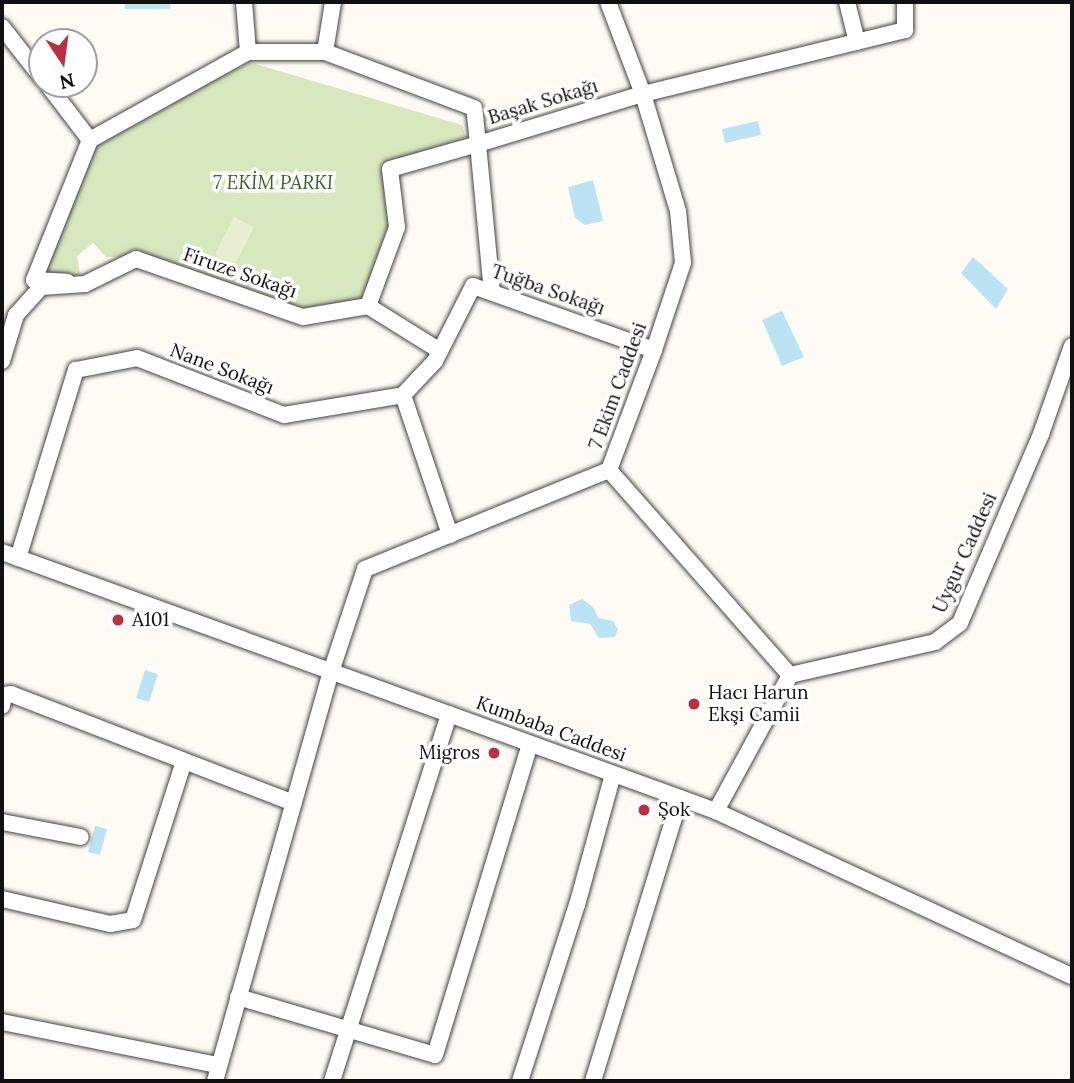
<!DOCTYPE html>
<meta charset="utf-8">
<style>
body{margin:0}
#map{position:relative;width:1074px;height:1083px;overflow:hidden;background:#fefbf4;font-family:Lora,serif}
div>[style]{position:absolute}
[style*='--x']{left:calc(var(--x)*1px);top:calc(var(--y)*1px);width:calc(var(--w)*1px);rotate:calc(var(--a)*1deg)}
.green>*{inset:0;background:#d7e7be}
.pitch>*{inset:0;background:#e7efd0}
.water>*{inset:0;background:#bbe3f3}
.roads{filter:drop-shadow(0 0 2px #434343) drop-shadow(0 0 2px #434343)}
.minor>*{height:16px;margin:-8px;padding:0 8px;transform-origin:8px;border-radius:8px;background:#fff}
.dots>*{width:19px;height:19px;translate:-50% -50%;box-sizing:border-box;border:4px solid #fff;border-radius:50%}
span{translate:-50% -50%;white-space:nowrap;text-align:center;line-height:1.15;-webkit-text-stroke:7px #fff;paint-order:stroke}
.street-label{font-size:19px;color:#101010}
.park-label{font-size:19px;color:#366423;font-style:italic}
.poi-label{font-size:19px;color:#101010}
.left{translate:0 -50%;text-align:left}
.right{translate:-100% -50%;text-align:right}
.frame{position:absolute;inset:0;border:4px solid #101010;pointer-events:none}
.north{position:absolute;left:28px;top:28px;width:70px;height:70px;box-sizing:border-box;background:#fff;border:2px solid #9f9f9f;border-radius:50%;rotate:167deg;font-size:19px;font-weight:700;line-height:28px;text-align:center;color:#101010}
.north::after{content:'';display:block;margin:auto;width:24px;height:32px;background:#b83042;clip-path:polygon(50% 0,100% 100%,50% 72%,0 100%)}
</style>
<div id="map">
<div class="green">
<i style="clip-path:polygon(249px 62px,462px 125px,466px 138px,381px 164px,390px 229px,362px 300px,305px 309px,145px 256px,106px 257px,93px 243px,77px 256px,80px 274px,61px 281px,41px 277px,94px 143px)"></i>
</div>
<div class="pitch">
<i style="clip-path:polygon(234px 217px,254px 227px,235px 265px,215px 254px)"></i>
</div>
<div class="water">
<i style="clip-path:polygon(125px 2px,171px 2px,170px 9px,125px 9px)"></i>
<i style="clip-path:polygon(758px 121px,761px 135px,725px 143px,722px 129px)"></i>
<i style="clip-path:polygon(593px 180px,603px 221px,585px 225px,575px 218px,568px 187px)"></i>
<i style="clip-path:polygon(973px 257px,1008px 289px,996px 309px,961px 273px)"></i>
<i style="clip-path:polygon(782px 311px,804px 357px,782px 366px,762px 320px)"></i>
<i style="clip-path:polygon(582px 599px,594px 608px,598px 618px,613px 621px,618px 630px,615px 637px,599px 638px,590px 624px,571px 621px,569px 605px)"></i>
<i style="clip-path:polygon(145px 670px,158px 674px,149px 702px,136px 698px)"></i>
<i style="clip-path:polygon(95px 826px,107px 829px,100px 855px,88px 852px)"></i>
</div>
<div class="roads">
<div class="minor">
<i style="--x:244;--y:2;--w:50;--a:85.4"></i>
<i style="--x:847;--y:2;--w:41;--a:76"></i>
<i style="--x:2;--y:27;--w:65;--a:51.9"></i>
<i style="--x:325;--y:52;--w:51;--a:-80.9"></i>
<i style="--x:47;--y:84;--w:71;--a:52.5"></i>
<i style="--x:492;--y:292;--w:149;--a:-95.4"></i>
<i style="--x:478;--y:144;--w:172;--a:-16.9"></i>
<i style="--x:643;--y:94;--w:270;--a:-13.7"></i>
<i style="--x:905;--y:30;--w:28;--a:-90"></i>
<i style="--x:368;--y:306;--w:85;--a:32"></i>
<i style="--x:2;--y:361;--w:48;--a:-73.1"></i>
<i style="--x:16;--y:315;--w:38;--a:-48"></i>
<i style="--x:41;--y:287;--w:44;--a:-3.9"></i>
<i style="--x:85;--y:284;--w:57;--a:-26.1"></i>
<i style="--x:136;--y:259;--w:177;--a:19.2"></i>
<i style="--x:303;--y:317;--w:66;--a:-9.6"></i>
<i style="--x:368;--y:306;--w:84;--a:-69.8"></i>
<i style="--x:397;--y:227;--w:58;--a:-96.9"></i>
<i style="--x:390;--y:169;--w:91;--a:-15.9"></i>
<i style="--x:478;--y:144;--w:36;--a:-96"></i>
<i style="--x:474;--y:108;--w:159;--a:-159.4"></i>
<i style="--x:325;--y:52;--w:77;--a:180"></i>
<i style="--x:248;--y:52;--w:181;--a:150.9"></i>
<i style="--x:90;--y:140;--w:151;--a:111.8"></i>
<i style="--x:34;--y:280;--w:33;--a:3"></i>
<i style="--x:403;--y:395;--w:47;--a:-46.7"></i>
<i style="--x:435;--y:361;--w:84;--a:-63.1"></i>
<i style="--x:473;--y:286;--w:192;--a:19.5"></i>
<i style="--x:403;--y:395;--w:148;--a:71.4"></i>
<i style="--x:609;--y:470;--w:273;--a:48.6"></i>
<i style="--x:2;--y:552;--w:760;--a:19.94"></i>
<i style="--x:716;--y:811;--w:392;--a:24.9"></i>
<i style="--x:18;--y:558;--w:197;--a:-72.9"></i>
<i style="--x:76;--y:370;--w:62;--a:-11.1"></i>
<i style="--x:137;--y:358;--w:158;--a:21.2"></i>
<i style="--x:284;--y:415;--w:121;--a:-9.5"></i>
<i style="--x:2;--y:706;--w:11;--a:-80"></i>
<i style="--x:4;--y:695;--w:7;--a:-8"></i>
<i style="--x:11;--y:694;--w:303;--a:21.1"></i>
<i style="--x:716;--y:811;--w:155;--a:-61.4"></i>
<i style="--x:790;--y:675;--w:149;--a:-12.8"></i>
<i style="--x:935;--y:642;--w:31;--a:-37"></i>
<i style="--x:960;--y:623;--w:206;--a:-66.8"></i>
<i style="--x:1041;--y:434;--w:93;--a:-70.6"></i>
<i style="--x:2;--y:822;--w:80;--a:10.8"></i>
<i style="--x:2;--y:899;--w:111;--a:13"></i>
<i style="--x:110;--y:924;--w:23;--a:-10"></i>
<i style="--x:133;--y:920;--w:167;--a:-72.2"></i>
<i style="--x:238;--y:997;--w:205;--a:16.4"></i>
<i style="--x:435;--y:1055;--w:325;--a:-73"></i>
<i style="--x:2;--y:1022;--w:220;--a:11.3"></i>
<i style="--x:215;--y:1081;--w:425;--a:-74.2"></i>
<i style="--x:331;--y:672;--w:108;--a:-71.7"></i>
<i style="--x:365;--y:569;--w:263;--a:-22.1"></i>
<i style="--x:609;--y:470;--w:128;--a:-69.4"></i>
<i style="--x:654;--y:350;--w:92;--a:-71.6"></i>
<i style="--x:683;--y:263;--w:52;--a:-95.5"></i>
<i style="--x:678;--y:211;--w:122;--a:-106.7"></i>
<i style="--x:643;--y:94;--w:98;--a:-110.8"></i>
<i style="--x:332;--y:1081;--w:385;--a:-72.3"></i>
<i style="--x:520;--y:1081;--w:185;--a:-72.1"></i>
<i style="--x:577;--y:905;--w:136;--a:-74.6"></i>
<i style="--x:593;--y:1081;--w:296;--a:-72.9"></i>
</div>
</div>
<div class="dots">
<i style="left:118px;top:620px;background:#b83042"></i>
<i style="left:694px;top:704px;background:#b83042"></i>
<i style="left:494px;top:753px;background:#b83042"></i>
<i style="left:644px;top:810px;background:#b83042"></i>
</div>
<div class="street-label">
<span style="left:543px;top:102px;rotate:-17deg">Başak Sokağı</span>
<span style="left:240px;top:273px;rotate:19deg">Firuze Sokağı</span>
<span style="left:548px;top:290px;rotate:19deg">Tuğba Sokağı</span>
<span style="left:222px;top:369px;rotate:21deg">Nane Sokağı</span>
<span style="left:618px;top:386px;rotate:-70deg">7 Ekim Caddesi</span>
<span style="left:965px;top:553px;rotate:-66deg">Uygur Caddesi</span>
<span style="left:551px;top:729px;rotate:20deg">Kumbaba Caddesi</span>
</div>
<div class="park-label">
<span style="left:273px;top:183px">7 EKİM PARKI</span>
</div>
<div class="poi-label">
<span class="left" style="left:132px;top:620px">A101</span>
<span class="left" style="left:708px;top:704px">Hacı Harun<br>Ekşi Camii</span>
<span class="right" style="left:480px;top:753px">Migros</span>
<span class="left" style="left:658px;top:810px">Şok</span>
</div>
<div class="frame"></div>
<div class="north">N</div>
</div>
